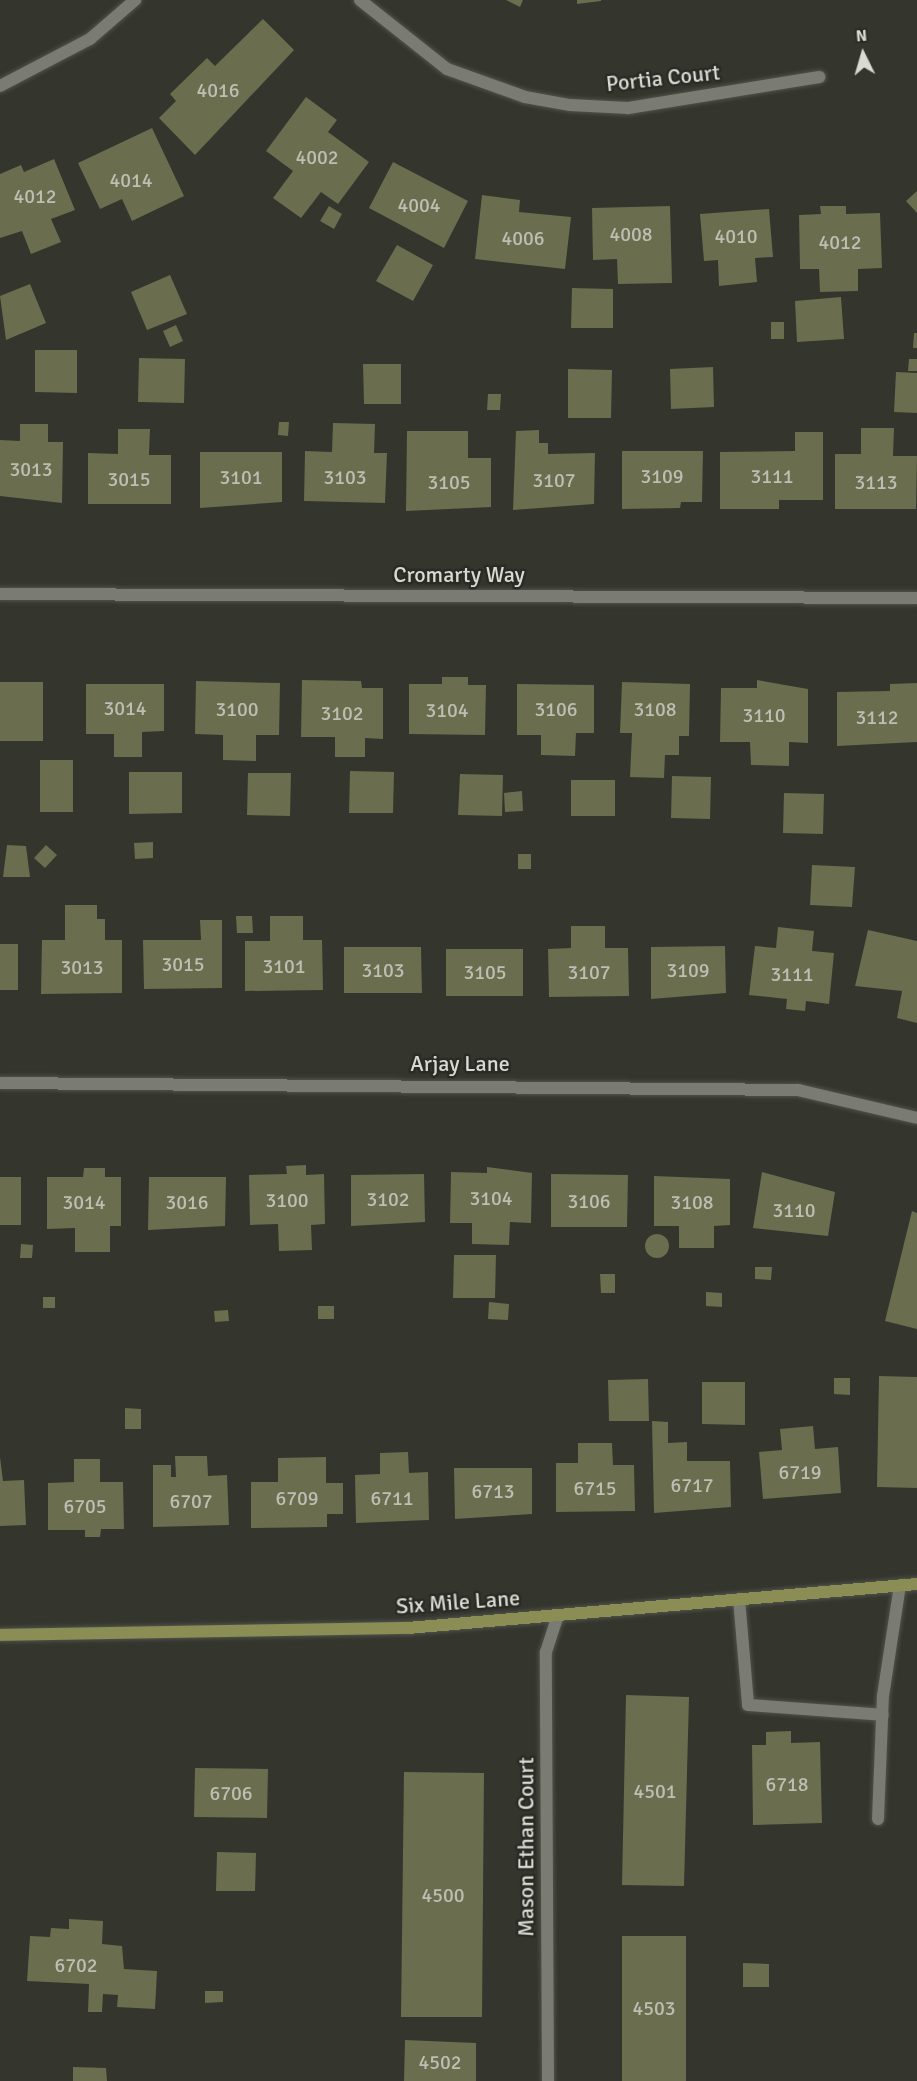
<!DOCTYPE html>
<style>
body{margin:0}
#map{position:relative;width:917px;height:2081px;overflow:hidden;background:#34352d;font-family:Signika,sans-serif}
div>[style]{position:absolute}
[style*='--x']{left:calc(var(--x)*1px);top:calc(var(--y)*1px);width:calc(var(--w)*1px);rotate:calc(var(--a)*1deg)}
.building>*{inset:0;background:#6a6d4e}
.round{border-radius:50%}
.roads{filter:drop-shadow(0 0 2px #51524b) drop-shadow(0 0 2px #51524b)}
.lane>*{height:12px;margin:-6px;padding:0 6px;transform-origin:6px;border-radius:6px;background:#7a7b72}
.street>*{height:12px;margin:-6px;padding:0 6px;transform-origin:6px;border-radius:6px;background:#7a7b72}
.secondary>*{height:12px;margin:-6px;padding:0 6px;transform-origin:6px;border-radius:6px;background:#8a8d54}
span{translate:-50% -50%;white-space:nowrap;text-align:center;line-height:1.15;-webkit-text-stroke:5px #2a2b24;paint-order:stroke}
.number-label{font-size:20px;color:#bebfb3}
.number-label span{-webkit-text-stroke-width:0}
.street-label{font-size:22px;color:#dadad5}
.north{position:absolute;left:833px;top:24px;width:60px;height:60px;-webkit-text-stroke:4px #2a2b24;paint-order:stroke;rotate:355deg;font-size:16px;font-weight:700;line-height:24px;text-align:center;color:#dadad5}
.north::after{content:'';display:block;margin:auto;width:21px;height:27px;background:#dadad5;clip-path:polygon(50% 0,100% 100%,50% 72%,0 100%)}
</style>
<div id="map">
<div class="building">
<i style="clip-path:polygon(506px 0,523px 0,520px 7px)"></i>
<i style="clip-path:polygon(577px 0,601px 0,601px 1px,577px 4px)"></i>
<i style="clip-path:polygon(263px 19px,294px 50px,195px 155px,159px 118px,176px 101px,170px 94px,207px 58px,215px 66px)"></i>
<i style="clip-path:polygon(306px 97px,337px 120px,328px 132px,369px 162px,338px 204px,321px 192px,301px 218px,273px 198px,293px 171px,266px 151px)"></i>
<i style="clip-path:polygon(152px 128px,184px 196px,132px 221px,122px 199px,100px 209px,78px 163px)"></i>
<i style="clip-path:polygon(54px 159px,75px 210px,51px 219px,61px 242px,31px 254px,22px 231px,0 238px,0 174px,21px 165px,24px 172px)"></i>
<i style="clip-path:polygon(393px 162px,468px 201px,444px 248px,369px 208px)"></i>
<i style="clip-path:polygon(917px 191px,917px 213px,906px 201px)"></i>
<i style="clip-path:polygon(482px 195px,520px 200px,519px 212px,571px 217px,565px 269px,475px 259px)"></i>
<i style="clip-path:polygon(329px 206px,342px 214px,334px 229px,320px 221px)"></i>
<i style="clip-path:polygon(670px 206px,672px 283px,618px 284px,617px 259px,593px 260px,592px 208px)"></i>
<i style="clip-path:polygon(820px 206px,846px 206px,846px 214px,880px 213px,882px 268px,858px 269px,858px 291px,820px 292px,819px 269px,800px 269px,799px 215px,821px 214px)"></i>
<i style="clip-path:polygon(769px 209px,773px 257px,755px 258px,757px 282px,719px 286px,718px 260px,704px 261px,700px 214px)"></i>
<i style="clip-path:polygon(397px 245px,433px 265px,413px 301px,376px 281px)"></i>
<i style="clip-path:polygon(170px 275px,187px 314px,147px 330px,131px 292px)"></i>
<i style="clip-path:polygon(30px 284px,46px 323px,6px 340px,0 296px)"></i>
<i style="clip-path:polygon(572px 288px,613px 289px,613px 328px,571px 328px)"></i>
<i style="clip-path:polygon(841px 297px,844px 339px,797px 342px,795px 301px)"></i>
<i style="clip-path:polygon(771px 322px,784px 322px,784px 339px,771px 339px)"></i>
<i style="clip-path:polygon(176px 325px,183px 341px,170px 347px,163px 331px)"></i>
<i style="clip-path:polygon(914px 333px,917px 333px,917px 348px,913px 348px)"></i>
<i style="clip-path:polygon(35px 350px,77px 350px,77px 393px,35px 392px)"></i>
<i style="clip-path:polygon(139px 358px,185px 359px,184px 403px,138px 402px)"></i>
<i style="clip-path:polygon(909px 359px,917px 359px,917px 371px,908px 371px)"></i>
<i style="clip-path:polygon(363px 364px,401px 364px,401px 404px,364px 404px)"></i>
<i style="clip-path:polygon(713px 367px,714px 407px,671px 409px,670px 369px)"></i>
<i style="clip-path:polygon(568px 369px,612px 370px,611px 418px,568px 418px)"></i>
<i style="clip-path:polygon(896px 372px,917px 373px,917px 413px,894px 412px)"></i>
<i style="clip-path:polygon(488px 394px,501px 394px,500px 410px,487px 410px)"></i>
<i style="clip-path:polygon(279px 422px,289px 422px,288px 436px,278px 435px)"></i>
<i style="clip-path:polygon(333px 423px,375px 424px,374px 453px,387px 453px,385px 503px,304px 501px,305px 451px,332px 452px)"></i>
<i style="clip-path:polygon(20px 424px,48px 424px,48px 442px,63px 442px,62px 503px,0 496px,0 440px,20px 441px)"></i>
<i style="clip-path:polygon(861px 428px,894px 428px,893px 456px,917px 456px,916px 509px,835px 509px,835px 454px,861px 454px)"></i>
<i style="clip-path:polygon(118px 429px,150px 429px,149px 455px,171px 455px,171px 504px,88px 504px,88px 453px,118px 454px)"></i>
<i style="clip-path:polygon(539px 430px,539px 443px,548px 443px,548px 454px,595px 453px,594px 504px,513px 510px,516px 431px)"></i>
<i style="clip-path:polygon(407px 431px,468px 431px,468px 458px,491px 458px,491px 507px,406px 511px)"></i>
<i style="clip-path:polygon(795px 432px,823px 432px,823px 500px,779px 500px,779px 509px,720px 509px,720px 452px,795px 451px)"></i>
<i style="clip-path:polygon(622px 451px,703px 451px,702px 502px,681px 502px,680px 508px,622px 509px)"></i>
<i style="clip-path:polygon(200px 452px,282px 452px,282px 502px,200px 508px)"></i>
<i style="clip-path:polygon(442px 677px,468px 677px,468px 685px,486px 685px,485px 735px,409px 734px,409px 684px,442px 684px)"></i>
<i style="clip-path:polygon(302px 680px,361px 681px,362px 688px,383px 688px,383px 739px,365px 738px,365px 757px,335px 757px,335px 737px,301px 737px)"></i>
<i style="clip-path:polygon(757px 680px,808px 689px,808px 743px,789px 742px,789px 766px,751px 765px,750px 742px,720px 742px,721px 688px,757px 688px)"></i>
<i style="clip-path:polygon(196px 681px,280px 683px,279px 735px,256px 735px,256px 761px,223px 760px,223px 735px,195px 734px)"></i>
<i style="clip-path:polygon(0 682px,43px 682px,43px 741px,0 741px)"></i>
<i style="clip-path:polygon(622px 682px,690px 684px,689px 736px,679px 736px,679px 755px,665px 755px,664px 778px,630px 777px,632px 733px,620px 733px)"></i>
<i style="clip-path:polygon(917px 683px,917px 742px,837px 746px,837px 692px,890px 691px,890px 684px)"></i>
<i style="clip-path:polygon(86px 684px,164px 684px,164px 731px,142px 732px,142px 757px,114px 757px,114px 734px,86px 734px)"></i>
<i style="clip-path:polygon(517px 684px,594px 685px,594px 733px,576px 733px,575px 756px,541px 755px,541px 735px,517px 735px)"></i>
<i style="clip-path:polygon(40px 760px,73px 760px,73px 812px,40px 812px)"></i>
<i style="clip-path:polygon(350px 771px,394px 772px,393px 813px,349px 813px)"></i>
<i style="clip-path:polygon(129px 772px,182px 772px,182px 813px,129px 814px)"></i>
<i style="clip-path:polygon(248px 773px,291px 773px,290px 816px,247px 815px)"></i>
<i style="clip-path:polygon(460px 774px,503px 775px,502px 816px,458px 815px)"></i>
<i style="clip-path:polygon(672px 776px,711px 777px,710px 819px,671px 818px)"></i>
<i style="clip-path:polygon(571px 780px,615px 780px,615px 816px,571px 816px)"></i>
<i style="clip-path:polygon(522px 791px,523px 811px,505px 812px,504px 793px)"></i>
<i style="clip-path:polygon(784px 793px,824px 794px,823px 834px,783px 833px)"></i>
<i style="clip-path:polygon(153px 842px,153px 858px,135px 859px,134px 843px)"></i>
<i style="clip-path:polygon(7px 845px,26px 846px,30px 877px,3px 877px)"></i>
<i style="clip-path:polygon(46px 845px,57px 855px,45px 868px,34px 858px)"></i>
<i style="clip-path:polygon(518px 854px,531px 854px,531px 869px,518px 869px)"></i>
<i style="clip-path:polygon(812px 865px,855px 867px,852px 907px,810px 905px)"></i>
<i style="clip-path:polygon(65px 905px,97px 905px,97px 919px,105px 919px,105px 940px,122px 940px,122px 993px,41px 994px,42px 940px,65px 940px)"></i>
<i style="clip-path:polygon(236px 916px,252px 916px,253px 933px,237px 933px)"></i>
<i style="clip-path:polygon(270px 916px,303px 916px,303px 940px,322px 940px,323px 990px,245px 991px,245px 941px,270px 941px)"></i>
<i style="clip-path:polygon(200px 920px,222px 920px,222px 988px,144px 989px,143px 940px,201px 940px)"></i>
<i style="clip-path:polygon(571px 926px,605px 926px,605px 948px,628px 948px,629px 996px,549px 997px,548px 949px,571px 948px)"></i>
<i style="clip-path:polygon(778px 927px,814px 931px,812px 951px,834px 953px,829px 1004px,806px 1001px,805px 1011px,786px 1009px,787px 999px,749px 995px,755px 946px,776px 948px)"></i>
<i style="clip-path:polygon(868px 930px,917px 941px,917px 1023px,897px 1018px,902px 991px,855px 986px)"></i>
<i style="clip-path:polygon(0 944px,18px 944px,18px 990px,0 990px)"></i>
<i style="clip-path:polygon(725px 946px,726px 993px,651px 999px,651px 947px)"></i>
<i style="clip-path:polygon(344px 947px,421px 947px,422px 993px,344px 993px)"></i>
<i style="clip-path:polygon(446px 949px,523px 949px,523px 996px,446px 996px)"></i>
<i style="clip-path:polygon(306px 1165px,306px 1175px,324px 1174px,325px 1224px,311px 1225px,312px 1250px,279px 1251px,278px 1224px,250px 1225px,249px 1175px,287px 1174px,286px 1166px)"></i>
<i style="clip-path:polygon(487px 1167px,532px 1173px,531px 1223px,510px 1222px,509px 1245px,472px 1244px,472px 1223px,450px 1223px,451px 1172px,487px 1173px)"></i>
<i style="clip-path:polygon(84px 1168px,105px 1168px,105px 1177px,121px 1177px,121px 1226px,110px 1226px,110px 1252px,75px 1252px,75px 1228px,47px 1229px,47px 1177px,83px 1177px)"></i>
<i style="clip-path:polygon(762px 1172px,835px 1192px,828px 1236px,753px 1228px)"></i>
<i style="clip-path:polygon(424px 1174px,425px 1222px,351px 1226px,351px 1175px)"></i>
<i style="clip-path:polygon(551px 1174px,628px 1175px,627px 1227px,551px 1227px)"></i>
<i style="clip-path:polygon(654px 1176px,730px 1179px,730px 1225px,714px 1226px,714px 1248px,679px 1248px,679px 1226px,654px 1226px)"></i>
<i style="clip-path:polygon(0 1177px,21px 1177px,21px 1225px,0 1225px)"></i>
<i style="clip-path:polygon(149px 1177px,226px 1177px,225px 1226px,148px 1230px)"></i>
<i style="clip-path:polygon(912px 1211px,917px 1213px,917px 1329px,885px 1321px)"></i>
<i class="round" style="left:645px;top:1234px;width:24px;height:24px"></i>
<i style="clip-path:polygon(21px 1244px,33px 1245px,32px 1258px,20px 1258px)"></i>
<i style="clip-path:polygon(454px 1255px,496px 1255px,495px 1298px,453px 1298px)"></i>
<i style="clip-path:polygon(755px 1267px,772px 1267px,771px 1280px,755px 1279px)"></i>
<i style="clip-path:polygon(600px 1274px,615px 1274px,615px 1293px,601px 1293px)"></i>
<i style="clip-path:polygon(706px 1292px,722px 1293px,722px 1307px,706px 1306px)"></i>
<i style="clip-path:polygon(43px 1297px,55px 1297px,55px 1308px,43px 1308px)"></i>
<i style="clip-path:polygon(489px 1302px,509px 1304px,508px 1320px,488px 1319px)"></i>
<i style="clip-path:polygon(318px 1306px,334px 1306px,334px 1319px,318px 1319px)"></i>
<i style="clip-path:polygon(228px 1310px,229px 1321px,215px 1322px,214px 1311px)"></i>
<i style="clip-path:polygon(879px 1376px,917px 1377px,917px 1488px,877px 1487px)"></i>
<i style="clip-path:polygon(834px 1378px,850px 1378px,850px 1395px,834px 1394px)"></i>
<i style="clip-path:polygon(648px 1379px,649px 1421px,609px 1421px,608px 1380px)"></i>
<i style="clip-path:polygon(702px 1382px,745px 1382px,745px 1425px,702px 1424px)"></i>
<i style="clip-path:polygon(125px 1408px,141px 1409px,141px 1429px,125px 1429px)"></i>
<i style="clip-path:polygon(652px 1421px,668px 1422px,668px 1443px,687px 1442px,687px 1461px,730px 1461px,731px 1507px,654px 1513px)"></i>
<i style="clip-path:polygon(813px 1426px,815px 1449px,838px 1447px,841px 1493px,763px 1499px,759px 1452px,782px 1450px,780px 1429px)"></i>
<i style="clip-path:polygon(578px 1443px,612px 1443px,613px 1465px,634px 1465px,635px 1511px,556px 1512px,556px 1463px,578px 1463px)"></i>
<i style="clip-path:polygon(408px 1452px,409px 1473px,428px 1472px,429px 1520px,356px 1523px,355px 1475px,380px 1474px,380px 1453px)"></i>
<i style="clip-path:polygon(175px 1456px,207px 1456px,208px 1476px,227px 1475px,229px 1525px,153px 1527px,153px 1465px,171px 1465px,171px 1477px,176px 1477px)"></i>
<i style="clip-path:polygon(0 1457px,3px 1481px,24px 1480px,26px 1525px,0 1526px)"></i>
<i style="clip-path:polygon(326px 1457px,326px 1483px,343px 1483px,343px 1514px,327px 1514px,327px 1527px,251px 1528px,251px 1482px,278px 1482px,278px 1458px)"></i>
<i style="clip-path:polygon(74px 1459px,100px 1459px,100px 1482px,123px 1482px,124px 1529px,101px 1529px,100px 1537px,85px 1537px,85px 1530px,48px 1530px,48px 1483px,74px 1482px)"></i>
<i style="clip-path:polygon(454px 1468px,532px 1468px,532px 1514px,455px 1519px)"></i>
<i style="clip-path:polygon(626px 1695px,689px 1697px,684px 1886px,622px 1885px)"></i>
<i style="clip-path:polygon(791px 1731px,791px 1743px,820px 1742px,822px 1823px,753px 1825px,752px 1745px,766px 1745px,766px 1732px)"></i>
<i style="clip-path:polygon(195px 1768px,268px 1769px,267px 1818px,194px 1817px)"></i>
<i style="clip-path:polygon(404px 1772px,484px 1773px,482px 2017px,401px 2017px)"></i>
<i style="clip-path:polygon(217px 1852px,256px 1853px,255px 1891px,216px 1891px)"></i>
<i style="clip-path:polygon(69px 1919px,103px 1921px,102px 1944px,122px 1946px,124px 1969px,157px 1971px,155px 2009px,117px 2007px,118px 1995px,103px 1994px,102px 2012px,88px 2012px,89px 1984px,27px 1981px,30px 1936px,50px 1937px,51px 1928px,69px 1929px)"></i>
<i style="clip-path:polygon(622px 1936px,686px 1936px,686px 2081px,622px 2081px)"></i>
<i style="clip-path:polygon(743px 1963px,769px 1964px,769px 1987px,743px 1987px)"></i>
<i style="clip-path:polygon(205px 1991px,223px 1991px,223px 2002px,205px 2003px)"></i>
<i style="clip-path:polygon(405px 2040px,476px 2043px,476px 2081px,404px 2081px)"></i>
<i style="clip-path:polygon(73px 2067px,106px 2068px,107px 2081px,73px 2081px)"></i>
</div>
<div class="roads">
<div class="lane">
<i style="--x:739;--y:1599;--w:106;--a:85.1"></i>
<i style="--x:748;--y:1705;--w:135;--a:4.2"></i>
<i style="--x:878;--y:1819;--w:123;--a:-87.7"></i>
<i style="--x:883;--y:1696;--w:112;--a:-81.3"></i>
<i style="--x:548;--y:2081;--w:429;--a:-90.3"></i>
<i style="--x:546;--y:1652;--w:39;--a:-72"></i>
</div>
<div class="street">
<i style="--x:360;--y:0;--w:111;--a:38.4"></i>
<i style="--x:447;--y:69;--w:83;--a:19.7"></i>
<i style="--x:525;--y:97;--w:46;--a:10.1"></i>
<i style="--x:570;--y:105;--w:58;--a:3"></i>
<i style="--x:628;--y:108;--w:194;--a:-9.2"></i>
<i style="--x:0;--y:86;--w:102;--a:-27.6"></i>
<i style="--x:90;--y:39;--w:60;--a:-40.9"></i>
<i style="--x:0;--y:594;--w:917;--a:0.25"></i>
<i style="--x:0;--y:1083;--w:798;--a:0.5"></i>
<i style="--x:798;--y:1090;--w:122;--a:13.2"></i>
</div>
<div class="secondary">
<i style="--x:0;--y:1635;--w:408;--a:-1"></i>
<i style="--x:408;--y:1628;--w:511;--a:-4.94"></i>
</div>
</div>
<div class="number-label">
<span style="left:218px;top:90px">4016</span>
<span style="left:317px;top:157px">4002</span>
<span style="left:131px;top:180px">4014</span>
<span style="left:35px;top:196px">4012</span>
<span style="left:419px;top:205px">4004</span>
<span style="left:631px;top:234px">4008</span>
<span style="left:736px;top:236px">4010</span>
<span style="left:523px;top:238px">4006</span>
<span style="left:840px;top:242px">4012</span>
<span style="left:31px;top:469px">3013</span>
<span style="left:662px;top:476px">3109</span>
<span style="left:772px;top:476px">3111</span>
<span style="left:241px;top:477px">3101</span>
<span style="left:345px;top:477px">3103</span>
<span style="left:129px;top:479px">3015</span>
<span style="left:554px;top:480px">3107</span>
<span style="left:449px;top:482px">3105</span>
<span style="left:876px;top:482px">3113</span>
<span style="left:125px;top:708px">3014</span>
<span style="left:237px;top:709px">3100</span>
<span style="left:556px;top:709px">3106</span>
<span style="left:655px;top:709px">3108</span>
<span style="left:447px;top:710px">3104</span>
<span style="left:342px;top:713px">3102</span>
<span style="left:764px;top:715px">3110</span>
<span style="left:877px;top:717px">3112</span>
<span style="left:183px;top:964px">3015</span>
<span style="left:284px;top:966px">3101</span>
<span style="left:82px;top:967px">3013</span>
<span style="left:383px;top:970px">3103</span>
<span style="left:688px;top:970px">3109</span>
<span style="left:485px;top:972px">3105</span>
<span style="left:589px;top:972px">3107</span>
<span style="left:792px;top:974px">3111</span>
<span style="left:491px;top:1198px">3104</span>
<span style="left:388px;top:1199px">3102</span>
<span style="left:287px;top:1200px">3100</span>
<span style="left:589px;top:1201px">3106</span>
<span style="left:84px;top:1202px">3014</span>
<span style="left:187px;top:1202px">3016</span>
<span style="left:692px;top:1202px">3108</span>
<span style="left:794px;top:1210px">3110</span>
<span style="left:800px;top:1472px">6719</span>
<span style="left:692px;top:1485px">6717</span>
<span style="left:595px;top:1488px">6715</span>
<span style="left:493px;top:1491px">6713</span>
<span style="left:297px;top:1498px">6709</span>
<span style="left:392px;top:1498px">6711</span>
<span style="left:191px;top:1501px">6707</span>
<span style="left:85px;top:1506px">6705</span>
<span style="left:787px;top:1784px">6718</span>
<span style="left:655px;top:1791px">4501</span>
<span style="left:231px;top:1793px">6706</span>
<span style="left:443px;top:1895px">4500</span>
<span style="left:76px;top:1965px">6702</span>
<span style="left:654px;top:2008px">4503</span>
<span style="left:440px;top:2062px">4502</span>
</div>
<div class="street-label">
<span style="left:663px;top:78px;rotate:-6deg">Portia Court</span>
<span style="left:459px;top:575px">Cromarty Way</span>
<span style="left:460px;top:1064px">Arjay Lane</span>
<span style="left:458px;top:1602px;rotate:-4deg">Six Mile Lane</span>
<span style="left:526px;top:1847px;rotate:-90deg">Mason Ethan Court</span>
</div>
<div class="north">N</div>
</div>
